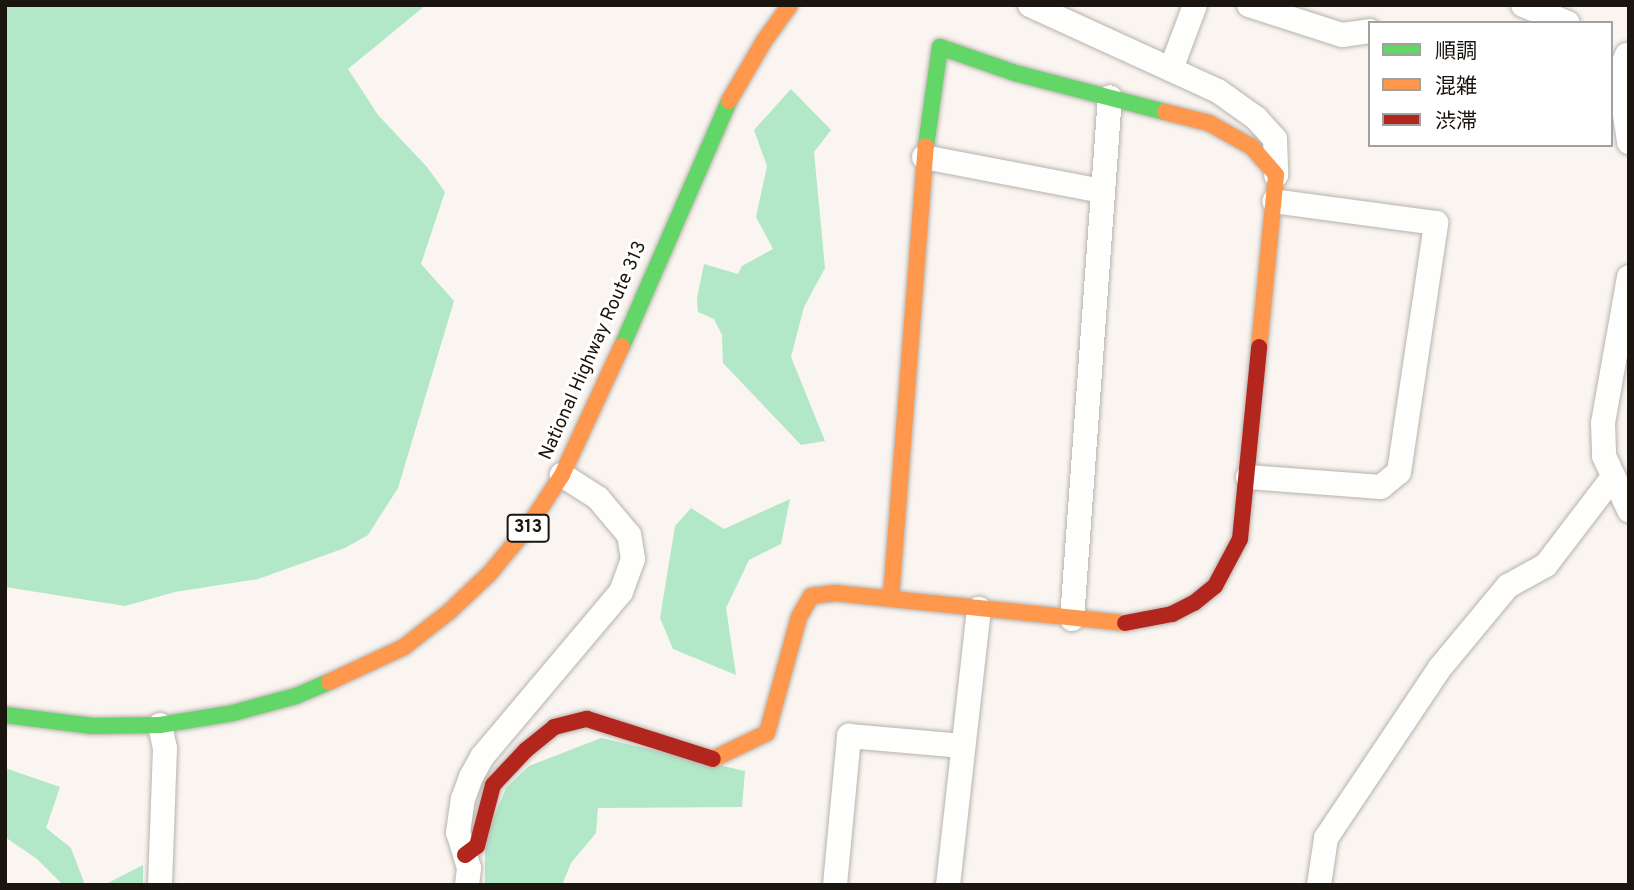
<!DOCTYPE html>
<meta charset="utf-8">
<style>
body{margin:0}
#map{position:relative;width:1634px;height:890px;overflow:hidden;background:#faf5f0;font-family:Overpass,"Noto Sans JP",sans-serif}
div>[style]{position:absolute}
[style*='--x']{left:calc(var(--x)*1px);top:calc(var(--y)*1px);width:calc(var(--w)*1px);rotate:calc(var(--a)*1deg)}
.forest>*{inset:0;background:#b2e7c7}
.roads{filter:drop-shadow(0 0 2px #b7b2ad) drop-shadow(0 0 2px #b7b2ad)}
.street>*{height:24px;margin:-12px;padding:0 12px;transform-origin:12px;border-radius:12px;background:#fefefd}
.fast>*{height:16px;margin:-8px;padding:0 8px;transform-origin:8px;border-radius:8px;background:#63d668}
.slow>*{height:16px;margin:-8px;padding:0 8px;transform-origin:8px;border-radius:8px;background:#ff974d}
.jam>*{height:16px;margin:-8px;padding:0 8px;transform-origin:8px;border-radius:8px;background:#b3261e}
span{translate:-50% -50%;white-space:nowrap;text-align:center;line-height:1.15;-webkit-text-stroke:6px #fff;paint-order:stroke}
.shield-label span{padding:2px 5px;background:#fff;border:2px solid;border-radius:5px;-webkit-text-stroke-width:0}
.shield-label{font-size:18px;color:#1a150f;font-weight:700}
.street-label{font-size:19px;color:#1a150f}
.frame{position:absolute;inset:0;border:7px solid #1a150f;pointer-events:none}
.legend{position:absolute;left:1368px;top:21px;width:245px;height:126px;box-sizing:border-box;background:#fff;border:2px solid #a3a19f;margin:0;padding:9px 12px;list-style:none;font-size:21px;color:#1a150f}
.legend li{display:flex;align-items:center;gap:14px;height:35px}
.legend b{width:35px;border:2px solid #a3a19f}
</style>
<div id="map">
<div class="forest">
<i style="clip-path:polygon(5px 5px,426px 5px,348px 69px,378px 115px,427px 167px,445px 192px,421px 264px,454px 301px,398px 488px,368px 535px,345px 548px,258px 579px,175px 592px,125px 606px,5px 587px)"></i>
<i style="clip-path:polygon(791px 89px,831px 130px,814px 152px,825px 268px,804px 307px,791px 357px,825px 441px,801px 445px,723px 363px,722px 335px,714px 319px,698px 312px,697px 298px,704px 264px,738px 274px,742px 266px,773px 249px,756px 217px,767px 166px,754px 130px)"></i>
<i style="clip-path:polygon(790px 499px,781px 544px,749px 560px,726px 608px,736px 675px,673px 649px,660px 618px,675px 526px,691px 508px,724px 529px)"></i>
<i style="clip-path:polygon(601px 738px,745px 771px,742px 807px,598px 808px,596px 833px,571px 863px,562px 885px,485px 885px,485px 840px,506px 788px,529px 766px)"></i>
<i style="clip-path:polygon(5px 768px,60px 787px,46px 828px,71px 848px,85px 885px,63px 885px,37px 859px,5px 837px)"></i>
<i style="clip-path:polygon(143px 865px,143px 885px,104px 885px)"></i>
</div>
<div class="roads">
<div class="street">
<i style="--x:1030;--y:5;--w:207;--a:24.6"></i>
<i style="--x:1218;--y:91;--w:47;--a:35.4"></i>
<i style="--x:1256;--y:118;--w:28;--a:48"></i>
<i style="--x:1275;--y:139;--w:36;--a:88"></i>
<i style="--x:1249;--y:5;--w:98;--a:17.9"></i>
<i style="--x:1342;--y:35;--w:28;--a:-8"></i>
<i style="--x:1523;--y:5;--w:48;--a:21.8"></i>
<i style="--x:1627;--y:55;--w:21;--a:113"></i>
<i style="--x:1619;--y:74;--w:69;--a:81.6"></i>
<i style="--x:1171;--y:69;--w:68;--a:-69.4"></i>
<i style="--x:924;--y:157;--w:181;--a:10.8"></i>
<i style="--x:1629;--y:277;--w:148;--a:100.1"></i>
<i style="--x:1603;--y:423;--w:33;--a:88"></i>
<i style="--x:1604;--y:456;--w:60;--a:65.2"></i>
<i style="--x:1248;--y:477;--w:133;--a:4.3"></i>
<i style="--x:1381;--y:487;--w:23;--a:-40"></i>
<i style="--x:1399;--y:472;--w:252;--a:-81.5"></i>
<i style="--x:1436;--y:223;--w:163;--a:-172.3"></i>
<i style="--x:1072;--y:619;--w:523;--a:-85.84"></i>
<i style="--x:160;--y:725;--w:24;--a:78"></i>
<i style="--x:165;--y:748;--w:137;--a:92.1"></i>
<i style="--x:467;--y:885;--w:17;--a:-83"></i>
<i style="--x:469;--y:868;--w:37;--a:-107"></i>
<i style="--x:458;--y:833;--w:34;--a:-82"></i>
<i style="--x:463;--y:799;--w:23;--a:-70"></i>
<i style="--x:471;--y:777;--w:23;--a:-61"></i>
<i style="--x:482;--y:757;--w:216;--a:-49.9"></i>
<i style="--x:621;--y:592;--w:35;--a:-70"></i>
<i style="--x:633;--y:559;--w:24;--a:-99"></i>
<i style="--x:629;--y:535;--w:48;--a:-130"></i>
<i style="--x:598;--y:498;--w:43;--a:-147.4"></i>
<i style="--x:835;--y:885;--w:150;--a:-84.6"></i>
<i style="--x:849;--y:736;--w:114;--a:5"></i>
<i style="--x:948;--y:885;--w:278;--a:-83.6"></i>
<i style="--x:1319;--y:885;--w:48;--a:-81.5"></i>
<i style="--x:1326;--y:838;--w:203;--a:-56.2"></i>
<i style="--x:1439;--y:669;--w:108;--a:-50.3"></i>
<i style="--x:1508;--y:586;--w:43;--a:-28.9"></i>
<i style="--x:1546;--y:565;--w:111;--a:-52.7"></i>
</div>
<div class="fast">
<i style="--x:926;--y:146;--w:100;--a:-82"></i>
<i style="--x:940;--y:47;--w:79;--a:19.1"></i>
<i style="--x:1015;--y:73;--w:155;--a:14.6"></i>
<i style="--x:622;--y:346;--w:267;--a:-66.4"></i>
<i style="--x:5;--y:715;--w:88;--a:7.2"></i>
<i style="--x:92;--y:726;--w:68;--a:-0.8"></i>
<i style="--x:160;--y:725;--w:74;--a:-9.3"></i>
<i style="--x:233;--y:713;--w:65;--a:-15.1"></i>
<i style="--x:296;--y:696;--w:36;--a:-23"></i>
</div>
<div class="slow">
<i style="--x:729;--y:101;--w:69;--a:-59.7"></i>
<i style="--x:764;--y:41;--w:44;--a:-54.2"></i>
<i style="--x:1165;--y:112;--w:45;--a:14"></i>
<i style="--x:1209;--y:123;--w:49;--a:29.2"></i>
<i style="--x:1252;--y:147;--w:37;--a:49"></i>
<i style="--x:1276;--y:175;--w:173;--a:95.6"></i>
<i style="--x:891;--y:598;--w:453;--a:-85.6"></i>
<i style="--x:329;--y:682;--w:83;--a:-25"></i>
<i style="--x:404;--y:647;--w:58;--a:-38"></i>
<i style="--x:450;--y:611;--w:55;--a:-43.5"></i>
<i style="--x:490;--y:573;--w:60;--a:-50.4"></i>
<i style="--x:528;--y:527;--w:62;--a:-56.8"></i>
<i style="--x:562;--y:475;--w:142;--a:-65.1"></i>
<i style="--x:713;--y:759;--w:60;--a:-25.7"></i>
<i style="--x:767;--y:733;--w:120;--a:-74.6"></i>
<i style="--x:799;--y:617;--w:24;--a:-60"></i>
<i style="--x:811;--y:596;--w:23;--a:-7"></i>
<i style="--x:834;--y:593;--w:293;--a:5.9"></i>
</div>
<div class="jam">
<i style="--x:1125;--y:623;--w:48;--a:-10.8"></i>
<i style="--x:1172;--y:614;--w:25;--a:-27"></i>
<i style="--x:1194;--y:603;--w:27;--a:-39"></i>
<i style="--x:1215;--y:586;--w:53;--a:-62"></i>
<i style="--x:1240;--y:539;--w:193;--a:-84.3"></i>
<i style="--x:465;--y:855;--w:15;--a:-37"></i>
<i style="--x:477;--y:846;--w:63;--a:-75.3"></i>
<i style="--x:493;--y:785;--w:48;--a:-46.7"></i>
<i style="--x:526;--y:750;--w:36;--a:-39"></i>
<i style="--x:554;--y:727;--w:34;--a:-14"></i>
<i style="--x:587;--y:719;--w:132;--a:17.6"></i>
</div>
</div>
<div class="shield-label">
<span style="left:528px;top:528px">313</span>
</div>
<div class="street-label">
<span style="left:594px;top:351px;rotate:-66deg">National Highway Route 313</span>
</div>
<div class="frame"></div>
<ul class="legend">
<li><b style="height:9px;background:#63d668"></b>順調</li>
<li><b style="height:9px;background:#ff974d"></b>混雑</li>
<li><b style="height:9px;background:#b3261e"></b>渋滞</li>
</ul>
</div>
